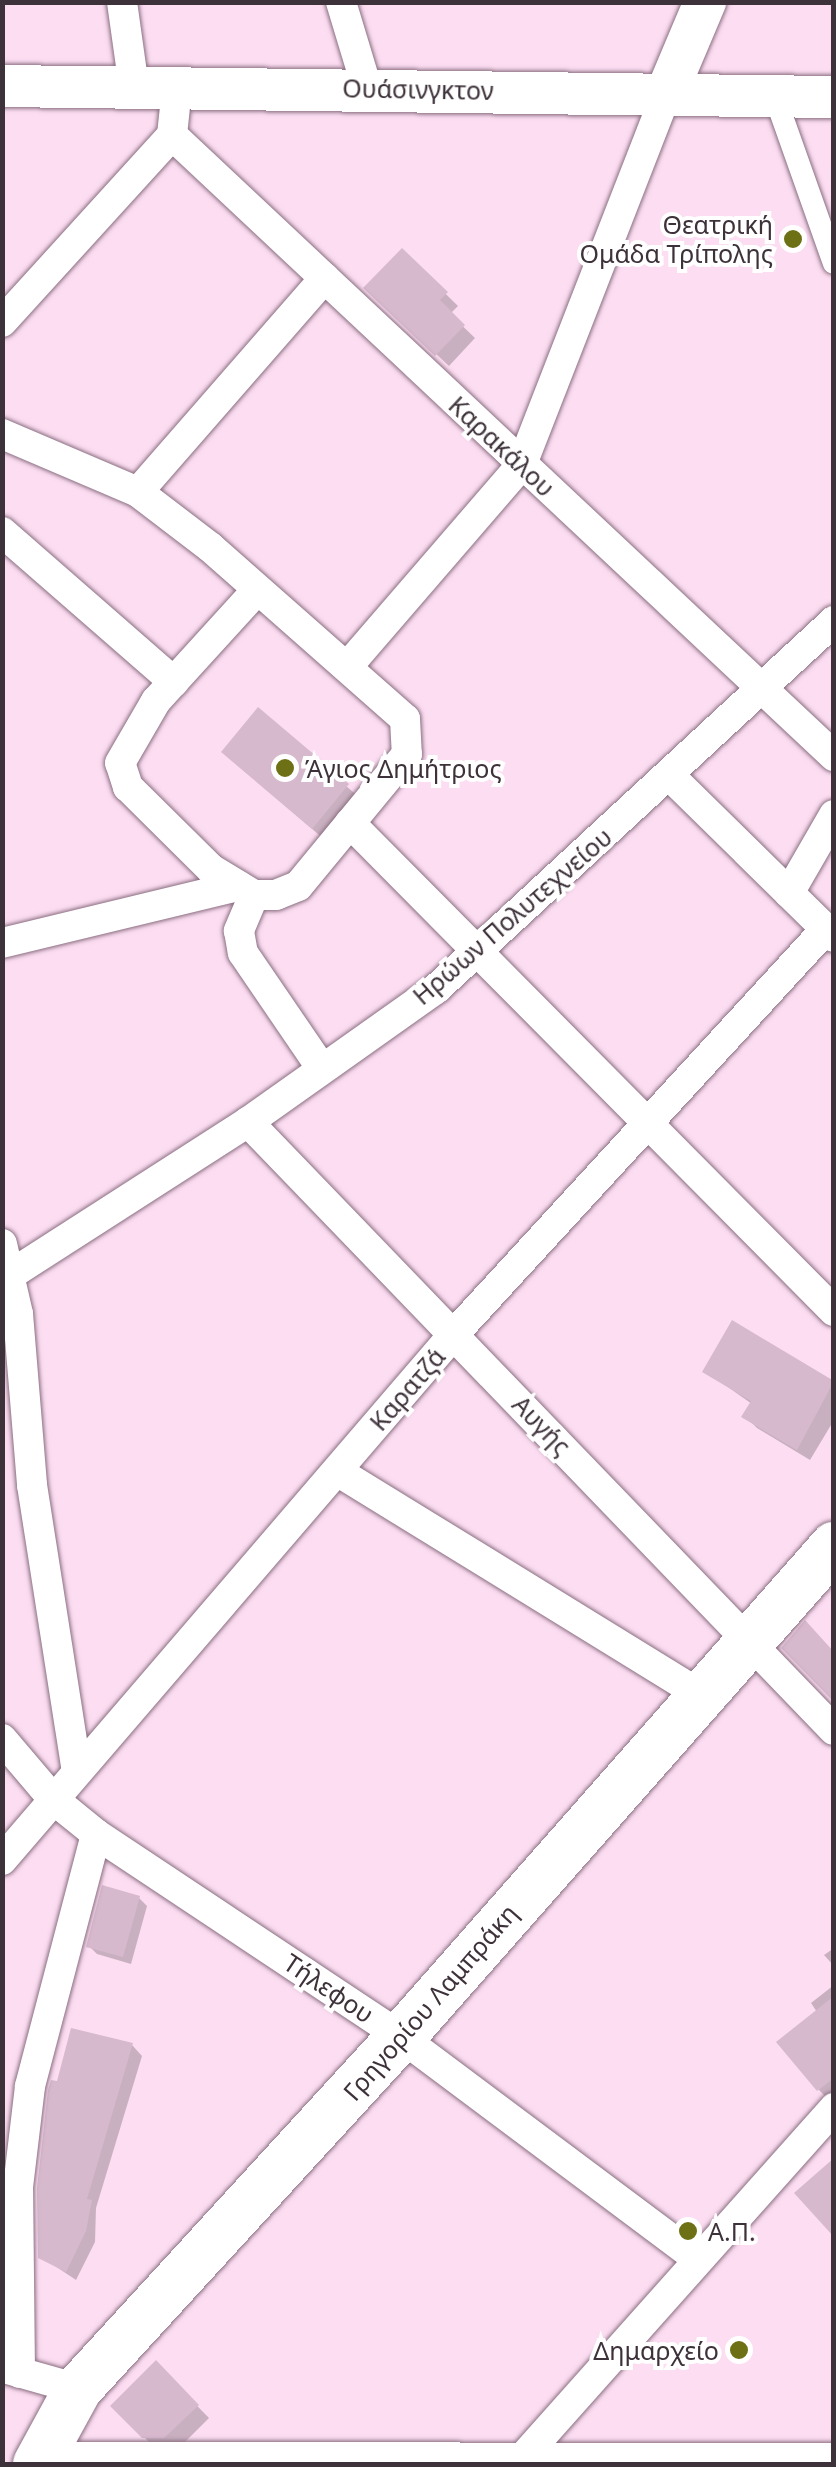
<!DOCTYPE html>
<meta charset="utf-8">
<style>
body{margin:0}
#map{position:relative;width:836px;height:2467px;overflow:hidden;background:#fcddf1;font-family:"Noto Sans",sans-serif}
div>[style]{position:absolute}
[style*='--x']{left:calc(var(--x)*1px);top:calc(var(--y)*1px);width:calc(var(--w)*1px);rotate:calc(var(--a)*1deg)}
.shadow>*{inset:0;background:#0003}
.building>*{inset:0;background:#d7b9cd}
.roads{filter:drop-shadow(0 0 2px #8a6e81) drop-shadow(0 0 2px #8a6e81)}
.pedestrian>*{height:22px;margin:-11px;padding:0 11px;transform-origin:11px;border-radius:11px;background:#fff}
.minor>*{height:30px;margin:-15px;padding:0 15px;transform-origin:15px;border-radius:15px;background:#fff}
.secondary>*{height:42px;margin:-21px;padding:0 21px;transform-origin:21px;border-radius:21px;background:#fff}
.primary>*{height:48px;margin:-24px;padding:0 24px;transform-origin:24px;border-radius:24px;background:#fff}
.dots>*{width:28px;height:28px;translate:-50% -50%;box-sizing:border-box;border:5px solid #fff;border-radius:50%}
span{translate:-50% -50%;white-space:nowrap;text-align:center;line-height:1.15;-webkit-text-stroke:8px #fff;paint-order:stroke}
.street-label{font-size:25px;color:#3e323a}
.poi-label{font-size:25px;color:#3e323a}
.right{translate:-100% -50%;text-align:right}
.left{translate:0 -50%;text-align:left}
.frame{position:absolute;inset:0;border:5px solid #3e323a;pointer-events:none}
</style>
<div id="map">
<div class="shadow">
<i style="clip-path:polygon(402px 251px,458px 306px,450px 314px,475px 338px,449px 366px,366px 288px)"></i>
<i style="clip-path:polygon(259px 711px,360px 798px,325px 840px,236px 764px)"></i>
<i style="clip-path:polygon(733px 1324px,834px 1384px,834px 1420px,810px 1460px,757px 1428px,745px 1416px,752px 1404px,705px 1371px)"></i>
<i style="clip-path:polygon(139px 1898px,147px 1906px,131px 1964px,97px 1954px,89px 1946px)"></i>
<i style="clip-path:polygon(834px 1948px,834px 1966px,824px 1955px)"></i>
<i style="clip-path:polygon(834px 1985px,834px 2098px,830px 2101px,819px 2090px,817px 2012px,811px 2003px)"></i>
<i style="clip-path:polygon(132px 2045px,142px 2056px,96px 2208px,95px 2242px,76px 2280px,40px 2256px,59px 2084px)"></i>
<i style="clip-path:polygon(156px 2364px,209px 2418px,177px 2450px,157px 2450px,113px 2406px)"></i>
</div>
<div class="building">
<i style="clip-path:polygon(402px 248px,448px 292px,440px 300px,465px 325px,435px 356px,363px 288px)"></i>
<i style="clip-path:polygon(258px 707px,349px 784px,312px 829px,221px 752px)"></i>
<i style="clip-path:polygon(732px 1320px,834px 1381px,797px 1450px,741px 1417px,751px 1401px,702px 1372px)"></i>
<i style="clip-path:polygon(805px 1620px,834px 1652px,834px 1702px,781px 1648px)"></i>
<i style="clip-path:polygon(102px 1885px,140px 1896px,123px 1957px,86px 1947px)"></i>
<i style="clip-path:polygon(834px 1996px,834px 2078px,817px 2091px,776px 2042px)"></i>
<i style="clip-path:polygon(71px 2028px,133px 2043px,87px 2199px,92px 2200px,86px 2231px,66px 2272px,38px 2258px,37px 2188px,48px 2090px,51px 2080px,57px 2081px)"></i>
<i style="clip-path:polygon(834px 2158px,834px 2237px,794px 2193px)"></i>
<i style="clip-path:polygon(156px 2360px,199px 2405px,164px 2438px,142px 2438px,110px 2406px)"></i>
</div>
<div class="roads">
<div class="pedestrian">
<i style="--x:774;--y:94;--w:179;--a:70.5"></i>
</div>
<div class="minor">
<i style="--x:122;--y:2;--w:86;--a:82"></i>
<i style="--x:341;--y:2;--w:90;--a:73.2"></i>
<i style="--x:172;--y:135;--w:908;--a:43.17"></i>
<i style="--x:2;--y:322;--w:253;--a:-47.7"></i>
<i style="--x:172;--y:135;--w:47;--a:-83.9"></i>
<i style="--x:2;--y:434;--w:148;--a:23.1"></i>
<i style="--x:138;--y:492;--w:91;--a:37.4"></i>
<i style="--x:210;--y:547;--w:260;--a:41.4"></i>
<i style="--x:405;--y:719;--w:35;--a:87"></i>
<i style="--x:407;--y:754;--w:171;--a:129.5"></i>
<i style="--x:298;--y:886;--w:24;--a:158"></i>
<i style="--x:276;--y:895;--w:22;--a:180"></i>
<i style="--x:254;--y:895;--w:50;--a:-148.8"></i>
<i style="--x:211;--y:869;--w:117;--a:-135.3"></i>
<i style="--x:128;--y:787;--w:25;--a:-108"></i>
<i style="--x:120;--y:763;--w:72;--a:-59.9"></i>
<i style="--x:156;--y:701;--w:150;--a:-47.7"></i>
<i style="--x:138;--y:492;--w:284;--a:-48.9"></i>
<i style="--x:2;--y:532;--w:228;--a:41.1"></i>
<i style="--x:347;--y:667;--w:268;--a:-49.2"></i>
<i style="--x:522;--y:464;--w:399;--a:-68.7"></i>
<i style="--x:669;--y:775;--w:231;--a:44.5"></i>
<i style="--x:350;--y:823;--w:687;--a:45.24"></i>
<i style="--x:789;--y:893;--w:90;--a:-60"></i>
<i style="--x:254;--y:895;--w:39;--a:113"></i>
<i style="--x:239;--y:931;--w:22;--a:80"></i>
<i style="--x:243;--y:953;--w:140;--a:55.7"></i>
<i style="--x:2;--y:943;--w:243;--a:-13.6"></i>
<i style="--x:248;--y:1122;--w:844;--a:46.06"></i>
<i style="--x:2;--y:1244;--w:72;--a:77.1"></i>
<i style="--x:18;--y:1314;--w:172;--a:85.3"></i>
<i style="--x:32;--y:1485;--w:290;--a:81.1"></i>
<i style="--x:2;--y:1280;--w:292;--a:-32.7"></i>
<i style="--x:248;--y:1122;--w:232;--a:-35.3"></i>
<i style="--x:437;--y:988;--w:541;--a:-42.75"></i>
<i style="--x:337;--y:1471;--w:425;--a:31.6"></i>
<i style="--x:2;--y:1739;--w:79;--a:49.6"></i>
<i style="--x:53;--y:1799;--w:55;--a:39.1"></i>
<i style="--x:96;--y:1834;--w:366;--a:33.6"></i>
<i style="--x:401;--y:2037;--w:369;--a:36.8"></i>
<i style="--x:2;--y:1860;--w:694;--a:-49.33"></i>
<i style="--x:454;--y:1334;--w:550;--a:-47.43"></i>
<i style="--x:4;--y:2368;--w:77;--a:15.8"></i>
<i style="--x:20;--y:2373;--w:186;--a:-90.6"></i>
<i style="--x:18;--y:2187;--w:102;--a:-83.2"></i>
<i style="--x:30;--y:2086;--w:260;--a:-75.3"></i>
<i style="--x:41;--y:2457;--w:793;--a:0.07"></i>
<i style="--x:517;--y:2464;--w:477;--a:-48.3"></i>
</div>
<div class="secondary">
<i style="--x:2;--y:86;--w:832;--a:0.76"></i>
<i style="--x:667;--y:92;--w:98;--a:-67.1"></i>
</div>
<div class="primary">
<i style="--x:37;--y:2464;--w:85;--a:-61.3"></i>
<i style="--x:78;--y:2389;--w:478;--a:-47.5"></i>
<i style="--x:401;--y:2037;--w:655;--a:-48.59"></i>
</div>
</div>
<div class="dots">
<i style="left:793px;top:239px;background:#6d7015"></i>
<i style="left:285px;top:768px;background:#6d7015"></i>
<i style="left:688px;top:2231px;background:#6d7015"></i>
<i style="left:739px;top:2350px;background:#6d7015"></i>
</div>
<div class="street-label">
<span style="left:418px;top:89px;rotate:1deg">Ουάσινγκτον</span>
<span style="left:502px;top:446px;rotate:43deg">Καρακάλου</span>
<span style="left:512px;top:916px;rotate:-41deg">Ηρώων Πολυτεχνείου</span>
<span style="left:407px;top:1389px;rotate:-49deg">Καρατζά</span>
<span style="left:542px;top:1425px;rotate:46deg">Αυγής</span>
<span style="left:329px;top:1988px;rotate:34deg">Τήλεφου</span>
<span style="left:430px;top:2002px;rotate:-49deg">Γρηγορίου Λαμπράκη</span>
</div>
<div class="poi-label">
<span class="right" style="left:773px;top:239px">Θεατρική<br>Ομάδα Τρίπολης</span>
<span class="left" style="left:305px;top:768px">Άγιος Δημήτριος</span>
<span class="left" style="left:708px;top:2231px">Α.Π.</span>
<span class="right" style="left:719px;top:2350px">Δημαρχείο</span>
</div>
<div class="frame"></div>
</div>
